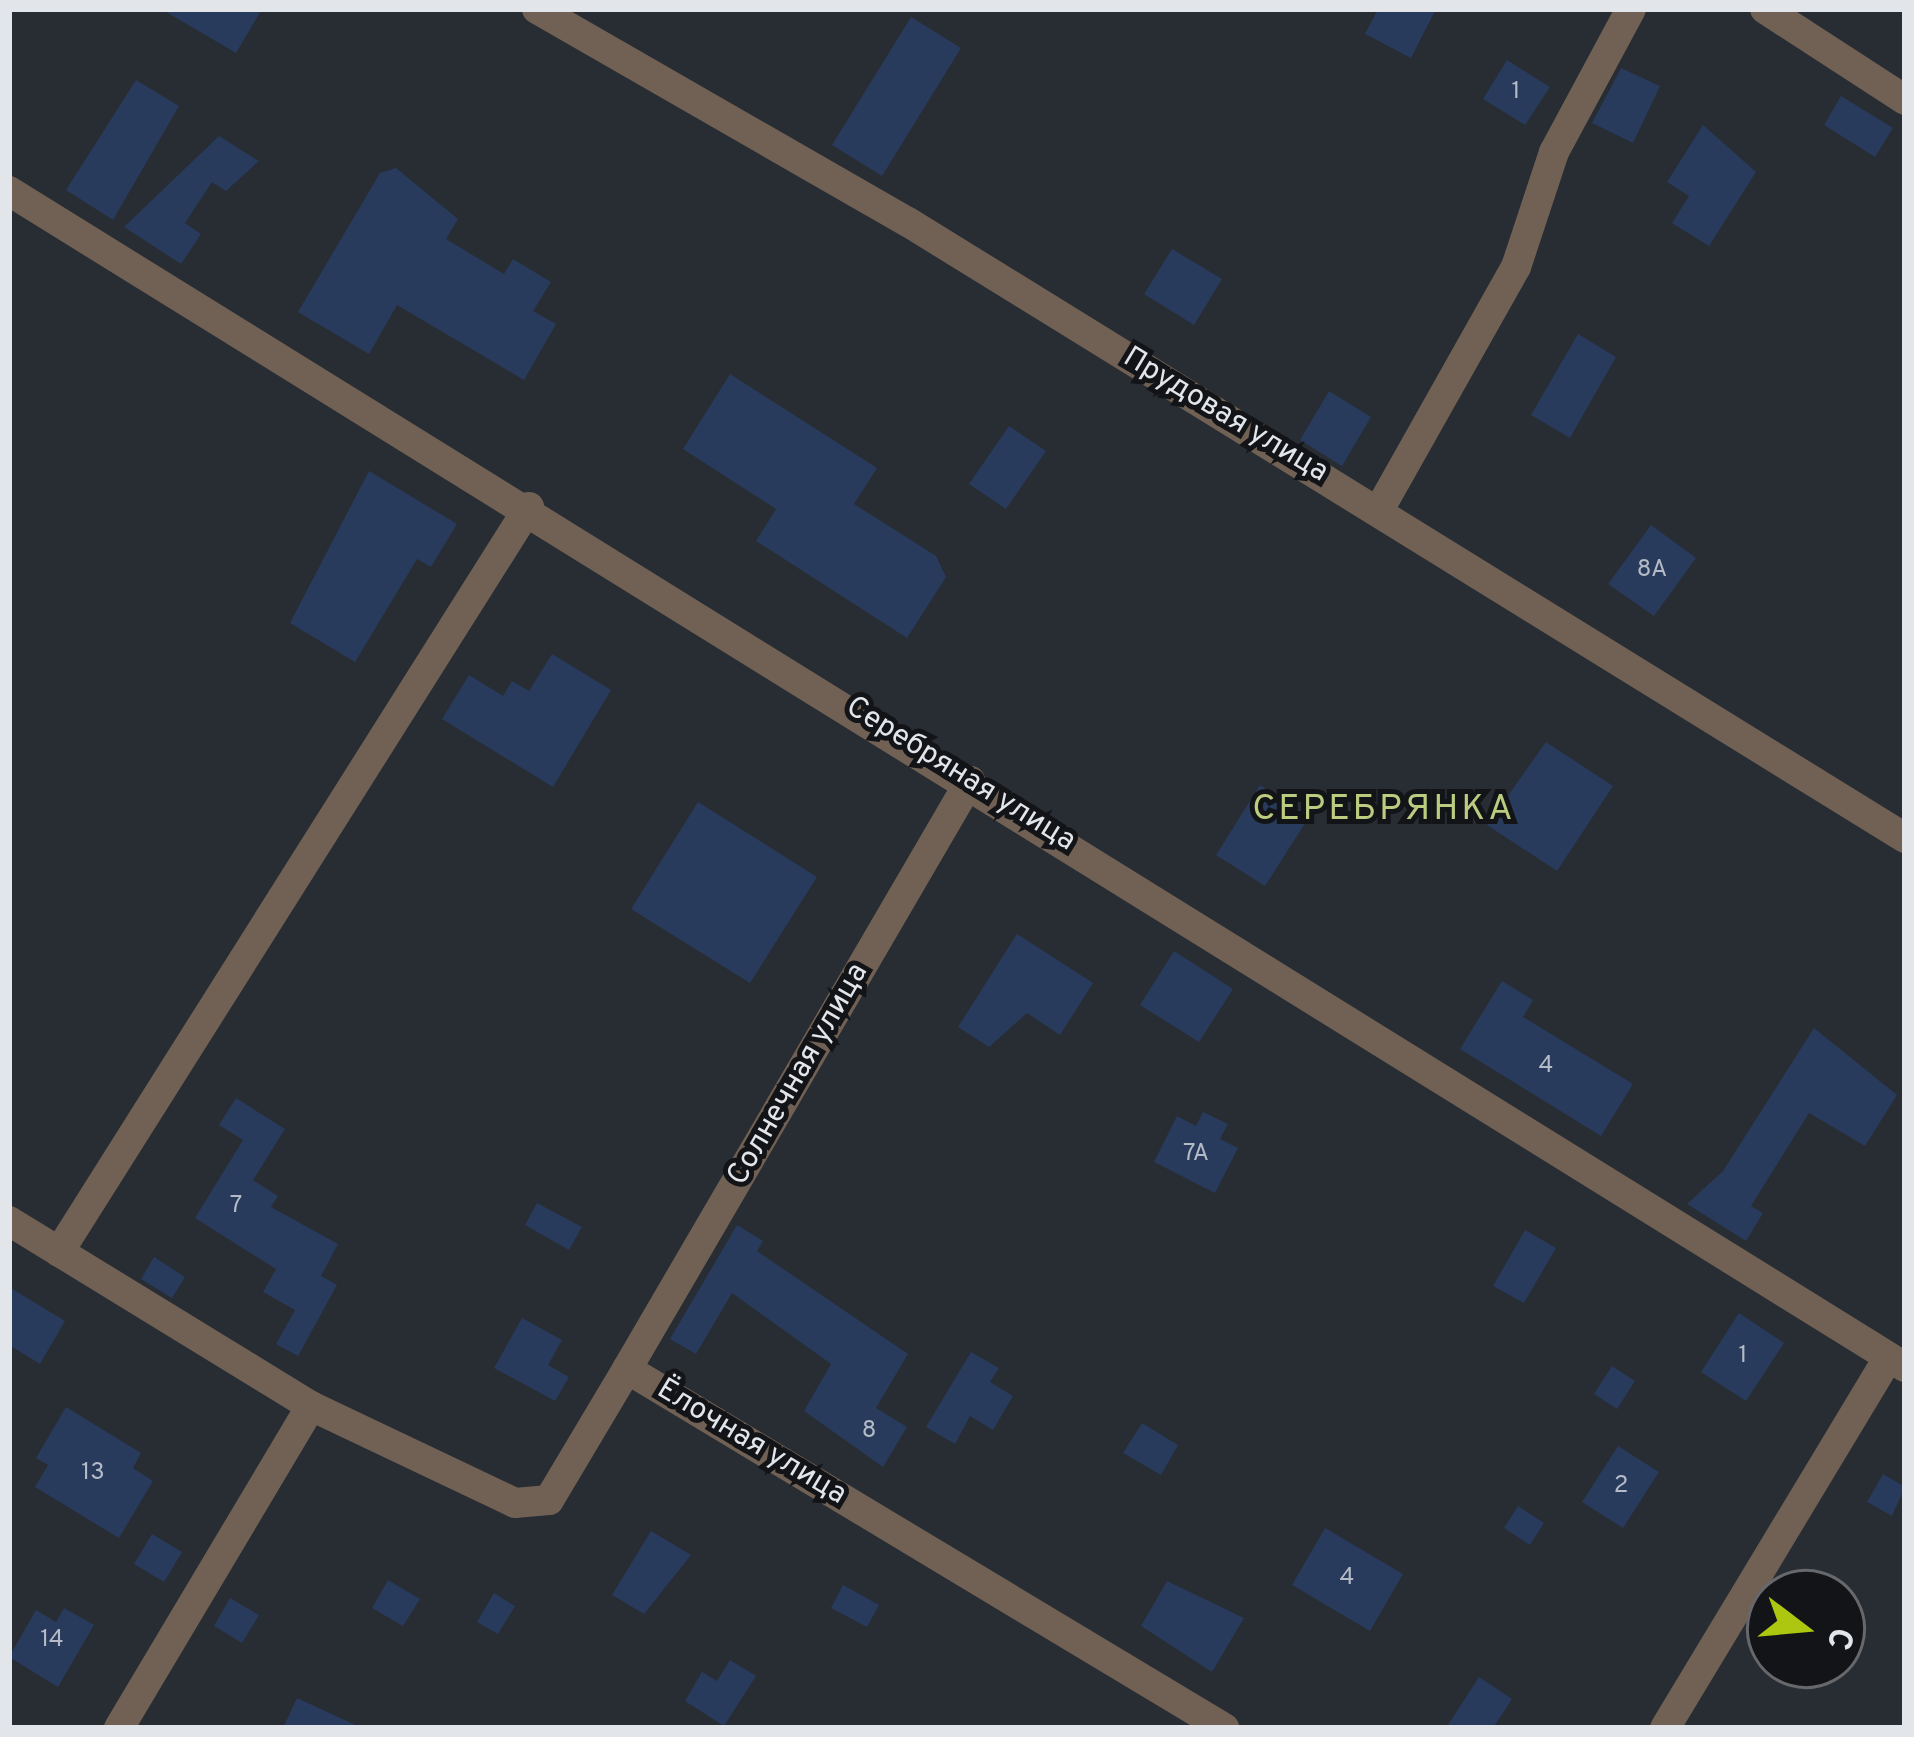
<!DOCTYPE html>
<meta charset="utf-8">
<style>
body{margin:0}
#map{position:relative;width:1914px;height:1737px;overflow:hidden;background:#282c33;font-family:Overpass,sans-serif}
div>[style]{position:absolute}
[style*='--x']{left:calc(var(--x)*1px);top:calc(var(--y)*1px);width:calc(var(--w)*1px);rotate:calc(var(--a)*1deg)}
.building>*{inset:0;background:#283b5c}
.minor>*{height:30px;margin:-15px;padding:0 15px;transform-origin:15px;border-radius:15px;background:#706154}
span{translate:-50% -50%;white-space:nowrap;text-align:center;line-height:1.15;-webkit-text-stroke:10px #131417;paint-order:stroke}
.number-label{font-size:24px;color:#b4bac6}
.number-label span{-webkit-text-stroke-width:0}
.street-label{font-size:30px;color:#e2e5ea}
.quarter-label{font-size:36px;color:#bbcb80;letter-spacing:3px}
.frame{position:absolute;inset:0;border:12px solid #e2e5ea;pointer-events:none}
.north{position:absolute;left:1746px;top:1569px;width:120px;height:120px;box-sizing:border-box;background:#131417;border:3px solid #66686b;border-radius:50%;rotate:106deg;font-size:33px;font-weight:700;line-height:48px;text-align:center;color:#e2e5ea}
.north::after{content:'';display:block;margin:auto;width:42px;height:54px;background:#adc60f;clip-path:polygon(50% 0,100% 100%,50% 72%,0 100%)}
</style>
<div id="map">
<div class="building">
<i style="clip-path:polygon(161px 9px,262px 9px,236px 53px)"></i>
<i style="clip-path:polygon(1378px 9px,1436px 9px,1411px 58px,1365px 34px)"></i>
<i style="clip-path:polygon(911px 17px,961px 48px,882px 176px,832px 145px)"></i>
<i style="clip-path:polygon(1507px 60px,1550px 87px,1525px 125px,1483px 99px)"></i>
<i style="clip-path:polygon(1621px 68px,1660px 86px,1633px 143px,1592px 123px)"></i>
<i style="clip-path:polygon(136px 80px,179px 106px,113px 220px,66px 190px)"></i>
<i style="clip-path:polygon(1841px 96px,1893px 128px,1875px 157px,1824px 125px)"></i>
<i style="clip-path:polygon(1703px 125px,1756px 172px,1709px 246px,1672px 223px,1689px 196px,1667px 182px)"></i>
<i style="clip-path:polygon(219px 136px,259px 161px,226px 191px,212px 182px,185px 223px,201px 234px,181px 264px,124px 227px)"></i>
<i style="clip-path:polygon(396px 168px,458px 219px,446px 239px,504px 274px,513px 259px,551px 282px,533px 311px,556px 324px,524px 380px,397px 305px,369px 354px,298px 312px,380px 173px)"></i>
<i style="clip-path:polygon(1172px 249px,1222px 279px,1194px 325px,1144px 294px)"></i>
<i style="clip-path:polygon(1578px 334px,1616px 357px,1570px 438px,1531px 415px)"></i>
<i style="clip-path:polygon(730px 374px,877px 468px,854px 504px,936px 556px,946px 577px,907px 638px,756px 541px,776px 509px,683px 449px)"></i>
<i style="clip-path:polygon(1329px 391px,1371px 417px,1342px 466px,1300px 440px)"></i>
<i style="clip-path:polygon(1009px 426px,1046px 451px,1006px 509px,969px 484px)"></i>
<i style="clip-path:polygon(369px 471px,457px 524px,431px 567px,417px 559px,355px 662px,290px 623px)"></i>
<i style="clip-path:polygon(1651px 525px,1696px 558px,1654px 616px,1608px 584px)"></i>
<i style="clip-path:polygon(552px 654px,611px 690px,553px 787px,442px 719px,469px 675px,503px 696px,512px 681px,529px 691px)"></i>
<i style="clip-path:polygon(1546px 742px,1613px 786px,1557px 871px,1487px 825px)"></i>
<i style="clip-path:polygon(1260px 785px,1309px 817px,1265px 886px,1216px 855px)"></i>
<i style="clip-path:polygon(698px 802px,817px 877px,750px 983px,631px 909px)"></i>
<i style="clip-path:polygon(1017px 934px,1093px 983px,1060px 1035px,1027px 1013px,989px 1047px,958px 1027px)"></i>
<i style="clip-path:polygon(1174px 951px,1233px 989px,1199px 1042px,1140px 1005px)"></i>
<i style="clip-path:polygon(1502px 981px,1533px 1000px,1523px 1017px,1633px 1084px,1601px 1136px,1460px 1049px)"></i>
<i style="clip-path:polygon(1814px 1028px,1897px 1095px,1865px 1146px,1809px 1113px,1751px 1206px,1763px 1213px,1746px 1241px,1687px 1204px,1723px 1171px)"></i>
<i style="clip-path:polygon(236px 1098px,285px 1129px,253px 1180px,278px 1196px,271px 1207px,338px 1244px,321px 1276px,337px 1285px,298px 1356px,276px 1344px,295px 1310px,263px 1292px,276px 1269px,195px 1218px,243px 1140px,219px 1125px)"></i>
<i style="clip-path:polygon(1203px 1112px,1228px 1124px,1220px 1139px,1238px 1148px,1215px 1193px,1154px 1162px,1177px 1116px,1196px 1126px)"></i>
<i style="clip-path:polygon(537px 1203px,582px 1227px,569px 1250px,525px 1225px)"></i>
<i style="clip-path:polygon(737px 1225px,763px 1241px,757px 1251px,908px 1354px,876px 1408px,907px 1427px,883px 1467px,804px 1411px,831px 1364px,732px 1293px,696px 1354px,670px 1339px)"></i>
<i style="clip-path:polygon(1525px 1230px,1556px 1248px,1524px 1303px,1493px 1286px)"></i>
<i style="clip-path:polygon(154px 1257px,185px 1277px,172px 1298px,141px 1279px)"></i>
<i style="clip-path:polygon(9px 1287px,65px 1321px,40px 1364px,9px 1345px)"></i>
<i style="clip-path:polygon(1739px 1313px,1784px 1343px,1746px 1401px,1701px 1372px)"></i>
<i style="clip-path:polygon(522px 1318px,562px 1340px,548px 1365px,569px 1377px,555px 1401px,494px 1368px)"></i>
<i style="clip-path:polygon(971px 1352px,999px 1368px,990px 1382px,1013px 1396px,993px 1430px,970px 1416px,955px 1444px,926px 1427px)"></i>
<i style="clip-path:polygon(1612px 1366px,1635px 1381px,1617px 1409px,1594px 1394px)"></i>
<i style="clip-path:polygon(66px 1407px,141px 1453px,133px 1468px,153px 1481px,119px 1538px,35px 1487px,48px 1465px,36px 1458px)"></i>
<i style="clip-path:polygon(1142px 1423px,1178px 1445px,1161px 1475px,1123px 1453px)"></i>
<i style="clip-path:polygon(1618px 1446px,1659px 1472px,1623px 1528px,1582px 1502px)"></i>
<i style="clip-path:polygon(1883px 1474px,1905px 1487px,1892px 1516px,1867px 1502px)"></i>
<i style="clip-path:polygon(1518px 1506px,1544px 1523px,1530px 1545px,1504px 1528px)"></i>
<i style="clip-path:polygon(1325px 1528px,1403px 1574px,1370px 1631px,1292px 1585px)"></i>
<i style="clip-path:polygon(651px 1531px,691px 1555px,644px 1614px,612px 1595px)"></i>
<i style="clip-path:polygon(152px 1534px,182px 1552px,164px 1582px,134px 1564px)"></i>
<i style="clip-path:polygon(388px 1580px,420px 1599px,403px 1626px,372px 1608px)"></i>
<i style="clip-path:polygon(1167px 1581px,1244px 1618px,1212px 1672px,1141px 1626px)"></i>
<i style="clip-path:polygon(843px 1585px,879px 1605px,867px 1627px,831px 1608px)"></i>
<i style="clip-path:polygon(494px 1593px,515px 1606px,498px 1634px,477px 1622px)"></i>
<i style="clip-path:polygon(230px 1598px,259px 1615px,242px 1643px,214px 1626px)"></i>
<i style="clip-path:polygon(64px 1608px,94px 1625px,58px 1687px,9px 1657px,36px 1610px,56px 1622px)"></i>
<i style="clip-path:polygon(730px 1660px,756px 1676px,724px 1726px,685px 1701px,702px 1672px,717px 1681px)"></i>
<i style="clip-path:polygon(1479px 1677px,1512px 1699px,1493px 1728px,1446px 1728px)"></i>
<i style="clip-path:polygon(297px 1698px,362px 1728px,283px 1728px)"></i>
</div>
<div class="minor">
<i style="--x:537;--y:9;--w:428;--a:29.9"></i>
<i style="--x:908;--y:222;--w:1172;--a:31.71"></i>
<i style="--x:1765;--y:9;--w:167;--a:33"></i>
<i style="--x:9;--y:191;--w:2231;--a:31.81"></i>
<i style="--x:1379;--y:510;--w:279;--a:-60.6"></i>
<i style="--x:1516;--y:267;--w:121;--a:-71.7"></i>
<i style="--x:1554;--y:152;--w:162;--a:-61.7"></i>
<i style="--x:9;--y:1221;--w:354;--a:31.5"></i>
<i style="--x:311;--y:1406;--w:226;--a:25.4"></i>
<i style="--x:515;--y:1503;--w:34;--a:-5"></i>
<i style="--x:549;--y:1500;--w:152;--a:-59.2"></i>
<i style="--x:627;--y:1369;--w:697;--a:31.02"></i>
<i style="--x:59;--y:1252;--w:881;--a:-57.75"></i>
<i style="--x:627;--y:1369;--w:681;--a:-59.74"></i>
<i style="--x:119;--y:1728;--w:375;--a:-59.2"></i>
<i style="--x:1665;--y:1728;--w:432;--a:-58.9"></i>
</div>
<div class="number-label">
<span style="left:1516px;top:93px">1</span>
<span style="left:1652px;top:571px">8А</span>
<span style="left:1546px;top:1067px">4</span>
<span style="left:1196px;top:1155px">7А</span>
<span style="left:236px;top:1207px">7</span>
<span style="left:1743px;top:1357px">1</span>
<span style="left:869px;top:1432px">8</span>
<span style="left:93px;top:1474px">13</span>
<span style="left:1621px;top:1487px">2</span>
<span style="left:1347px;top:1579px">4</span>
<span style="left:52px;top:1641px">14</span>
</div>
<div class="street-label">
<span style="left:1225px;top:416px;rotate:31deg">Прудовая улица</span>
<span style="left:960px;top:775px;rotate:32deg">Серебряная улица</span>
<span style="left:799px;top:1075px;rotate:-60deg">Солнечная улица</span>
<span style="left:751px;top:1443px;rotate:31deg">Ёлочная улица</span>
</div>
<div class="quarter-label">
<span style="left:1384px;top:811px">СЕРЕБРЯНКА</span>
</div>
<div class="frame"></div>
<div class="north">С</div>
</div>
